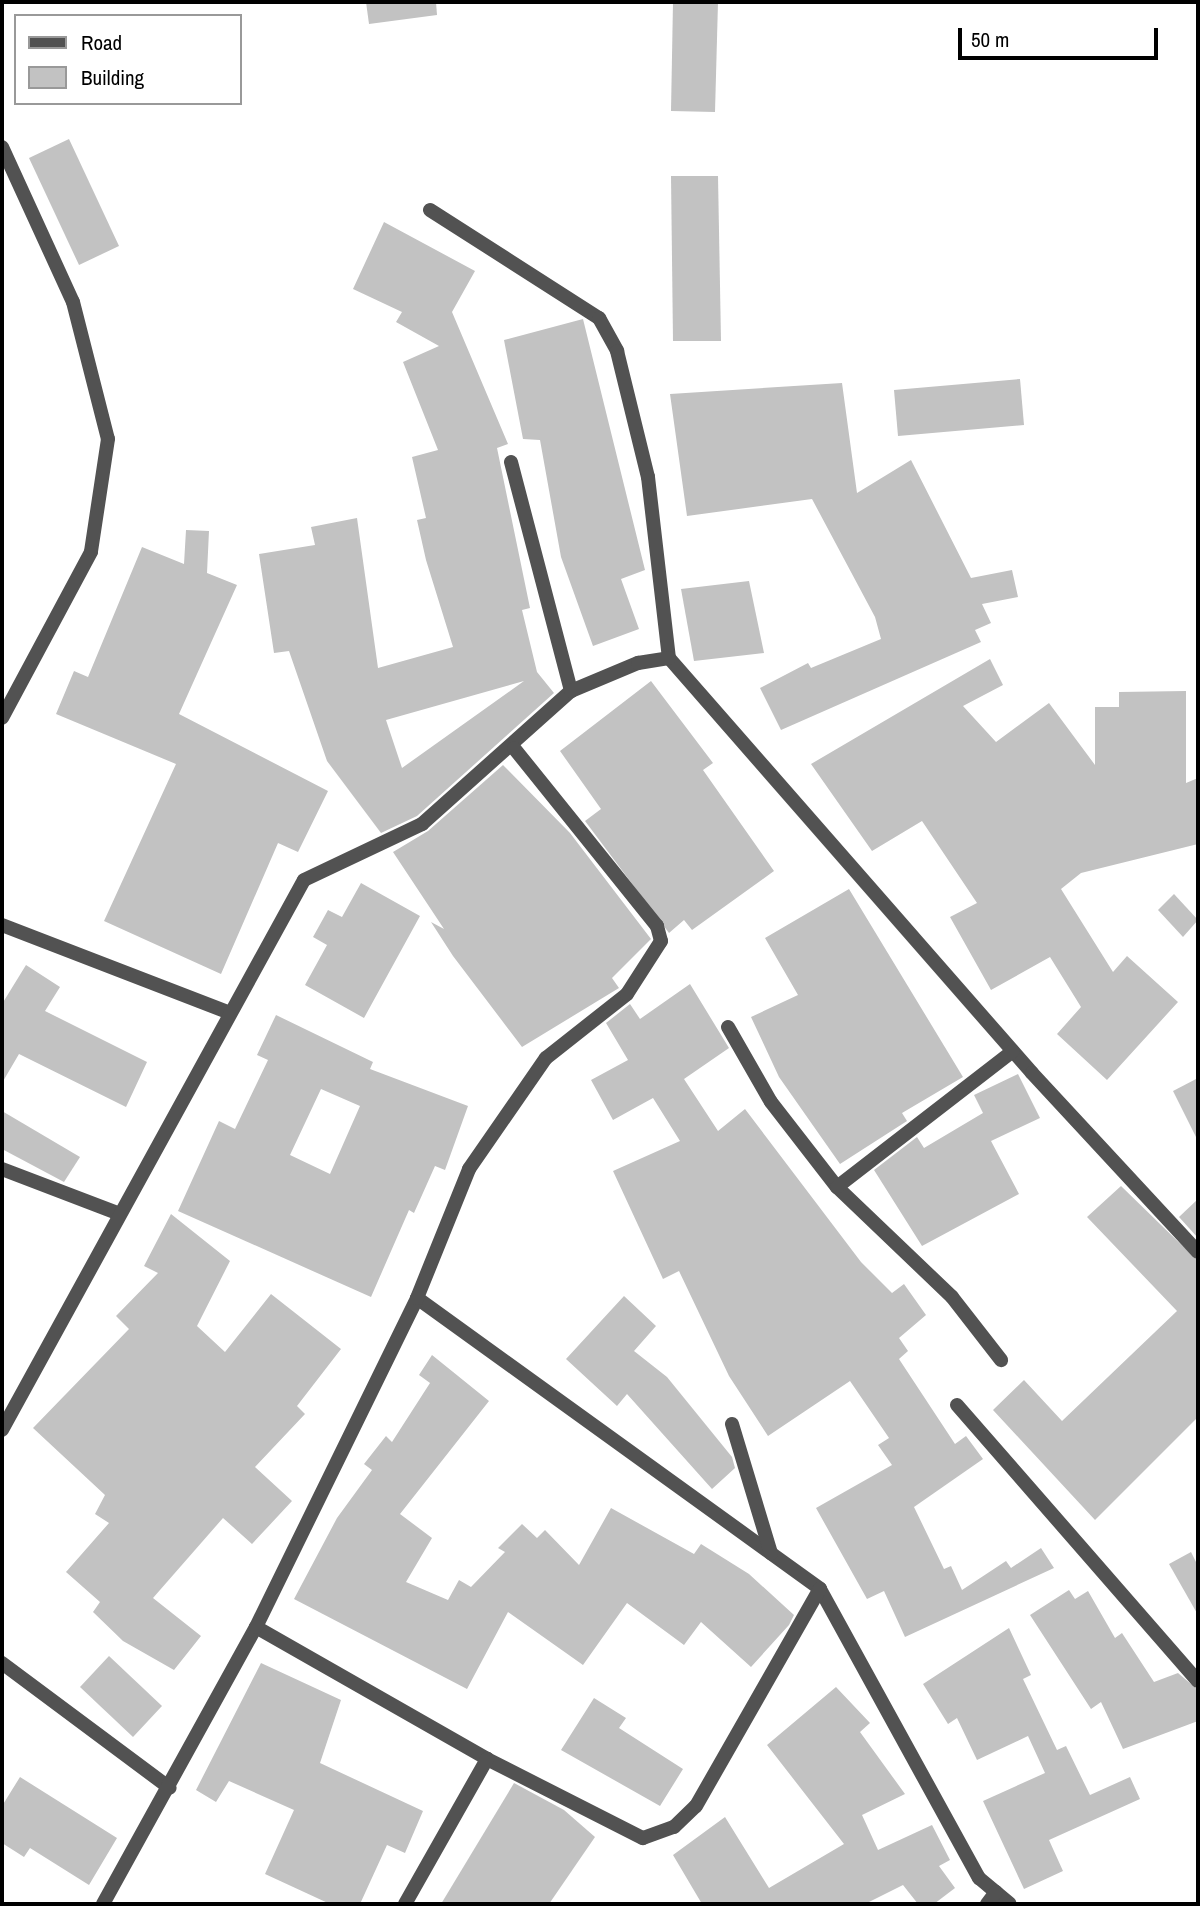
<!DOCTYPE html>
<style>
body{margin:0}
#map{position:relative;width:1200px;height:1906px;overflow:hidden;background:#fff;font-family:"Archivo Narrow",sans-serif}
div>[style]{position:absolute}
[style*='--x']{left:calc(var(--x)*1px);top:calc(var(--y)*1px);width:calc(var(--w)*1px);rotate:calc(var(--a)*1deg)}
.building>*{inset:0;background:#c2c2c2}
.minor>*{height:14px;margin:-7px;padding:0 7px;transform-origin:7px;border-radius:7px;background:#525252}
span{translate:-50% -50%;white-space:nowrap;text-align:center;line-height:1.15;-webkit-text-stroke:5px #fff;paint-order:stroke}
.frame{position:absolute;inset:0;border:4px solid #000;pointer-events:none}
.legend{position:absolute;left:14px;top:14px;width:228px;height:91px;box-sizing:border-box;background:#fff;border:2px solid #999;margin:0;padding:9px 12px;list-style:none;font-size:21px;color:#000}
.legend li{display:flex;align-items:center;gap:14px;height:35px}
.legend b{width:35px;border:2px solid #999}
.scale{position:absolute;left:958px;top:28px;width:200px;height:32px;box-sizing:border-box;border:4px solid #000;border-top:0;padding-left:9px;font-size:21px;line-height:24px;white-space:nowrap;color:#000;-webkit-text-stroke:5px #fff;paint-order:stroke}
</style>
<div id="map">
<div class="building">
<i style="clip-path:polygon(366px 2px,436px 2px,437px 15px,369px 24px)"></i>
<i style="clip-path:polygon(673px 2px,718px 2px,715px 112px,671px 111px)"></i>
<i style="clip-path:polygon(69px 139px,119px 246px,79px 265px,29px 158px)"></i>
<i style="clip-path:polygon(671px 176px,718px 176px,721px 341px,673px 341px)"></i>
<i style="clip-path:polygon(evenodd,384px 222px,475px 271px,452px 312px,508px 444px,497px 448px,530px 608px,522px 610px,537px 672px,554px 693px,417px 816px,381px 833px,327px 761px,289px 651px,274px 653px,259px 554px,315px 545px,311px 527px,357px 518px,378px 668px,453px 647px,426px 560px,417px 520px,426px 518px,412px 457px,438px 450px,403px 362px,439px 346px,396px 322px,402px 312px,353px 289px,384px 222px,524px 681px,402px 768px,386px 720px,524px 681px)"></i>
<i style="clip-path:polygon(583px 319px,645px 570px,621px 579px,639px 629px,593px 646px,561px 557px,540px 440px,523px 439px,504px 340px)"></i>
<i style="clip-path:polygon(1020px 379px,1024px 425px,898px 436px,894px 390px)"></i>
<i style="clip-path:polygon(842px 383px,857px 493px,911px 460px,971px 578px,1012px 570px,1018px 597px,982px 604px,991px 623px,975px 630px,981px 642px,781px 730px,760px 688px,808px 663px,811px 668px,881px 639px,875px 617px,812px 499px,687px 516px,670px 394px)"></i>
<i style="clip-path:polygon(186px 530px,209px 531px,207px 573px,237px 585px,179px 714px,328px 791px,298px 852px,278px 843px,221px 974px,104px 921px,176px 764px,56px 714px,74px 671px,88px 677px,142px 547px,184px 564px)"></i>
<i style="clip-path:polygon(749px 581px,764px 653px,694px 661px,681px 589px)"></i>
<i style="clip-path:polygon(990px 659px,1003px 685px,963px 706px,996px 742px,1049px 703px,1095px 765px,1095px 707px,1119px 707px,1119px 692px,1186px 691px,1186px 783px,1198px 778px,1198px 844px,1081px 873px,1061px 889px,1113px 972px,1127px 956px,1178px 1002px,1107px 1080px,1057px 1034px,1081px 1007px,1050px 957px,991px 990px,950px 917px,977px 903px,922px 821px,872px 851px,811px 764px)"></i>
<i style="clip-path:polygon(651px 681px,713px 763px,703px 770px,774px 871px,692px 930px,684px 920px,669px 933px,585px 821px,601px 809px,560px 751px)"></i>
<i style="clip-path:polygon(503px 765px,570px 833px,651px 939px,612px 978px,619px 988px,522px 1047px,453px 956px,431px 922px,444px 929px,393px 852px,428px 831px)"></i>
<i style="clip-path:polygon(361px 883px,420px 916px,364px 1018px,305px 985px,327px 945px,313px 937px,328px 910px,342px 917px)"></i>
<i style="clip-path:polygon(849px 889px,963px 1077px,902px 1113px,907px 1121px,840px 1164px,779px 1077px,751px 1017px,798px 995px,765px 938px)"></i>
<i style="clip-path:polygon(1174px 894px,1198px 920px,1183px 937px,1158px 910px)"></i>
<i style="clip-path:polygon(26px 965px,60px 987px,45px 1011px,147px 1062px,126px 1107px,19px 1054px,2px 1083px,2px 1004px)"></i>
<i style="clip-path:polygon(690px 984px,729px 1048px,684px 1079px,718px 1131px,745px 1109px,861px 1262px,892px 1293px,904px 1284px,926px 1315px,899px 1338px,908px 1351px,899px 1359px,955px 1444px,966px 1436px,983px 1459px,914px 1507px,944px 1569px,951px 1566px,962px 1590px,1006px 1561px,1011px 1568px,1041px 1548px,1054px 1568px,905px 1637px,884px 1591px,867px 1599px,816px 1508px,892px 1465px,878px 1445px,889px 1438px,850px 1381px,768px 1436px,729px 1376px,679px 1271px,663px 1279px,613px 1171px,680px 1141px,653px 1098px,613px 1120px,591px 1080px,628px 1060px,606px 1023px,630px 1004px,640px 1019px)"></i>
<i style="clip-path:polygon(evenodd,276px 1015px,373px 1062px,370px 1069px,468px 1106px,445px 1170px,435px 1166px,414px 1213px,409px 1210px,371px 1297px,178px 1211px,219px 1121px,235px 1129px,268px 1060px,257px 1055px,276px 1015px,321px 1089px,360px 1106px,330px 1174px,290px 1155px,321px 1089px)"></i>
<i style="clip-path:polygon(1018px 1074px,1040px 1118px,991px 1141px,1019px 1194px,922px 1246px,874px 1170px,917px 1137px,924px 1148px,983px 1113px,974px 1095px)"></i>
<i style="clip-path:polygon(1198px 1078px,1198px 1141px,1173px 1091px)"></i>
<i style="clip-path:polygon(2px 1111px,80px 1157px,64px 1182px,2px 1149px)"></i>
<i style="clip-path:polygon(1121px 1186px,1198px 1261px,1198px 1417px,1095px 1520px,993px 1410px,1024px 1380px,1062px 1421px,1177px 1311px,1087px 1217px)"></i>
<i style="clip-path:polygon(1198px 1199px,1198px 1238px,1179px 1217px)"></i>
<i style="clip-path:polygon(171px 1214px,230px 1261px,197px 1326px,225px 1352px,271px 1294px,341px 1349px,297px 1406px,305px 1414px,255px 1467px,292px 1501px,252px 1544px,223px 1518px,153px 1598px,201px 1636px,174px 1670px,123px 1641px,93px 1612px,100px 1602px,66px 1572px,109px 1523px,95px 1514px,105px 1495px,33px 1428px,129px 1329px,116px 1316px,158px 1273px,144px 1266px)"></i>
<i style="clip-path:polygon(624px 1296px,656px 1326px,634px 1351px,667px 1377px,732px 1457px,735px 1468px,712px 1489px,627px 1394px,617px 1406px,566px 1359px)"></i>
<i style="clip-path:polygon(432px 1355px,489px 1401px,400px 1514px,432px 1538px,406px 1582px,448px 1600px,459px 1580px,471px 1587px,505px 1552px,498px 1548px,522px 1524px,537px 1538px,545px 1530px,579px 1565px,611px 1508px,694px 1554px,701px 1544px,749px 1574px,794px 1615px,789px 1625px,751px 1667px,701px 1622px,684px 1645px,627px 1603px,583px 1665px,508px 1612px,467px 1689px,294px 1599px,337px 1518px,372px 1470px,364px 1464px,386px 1436px,392px 1442px,430px 1383px,419px 1375px)"></i>
<i style="clip-path:polygon(1191px 1552px,1198px 1566px,1198px 1615px,1169px 1564px)"></i>
<i style="clip-path:polygon(1069px 1590px,1075px 1599px,1088px 1591px,1115px 1638px,1122px 1633px,1154px 1682px,1178px 1673px,1198px 1690px,1198px 1721px,1123px 1749px,1101px 1702px,1091px 1709px,1030px 1615px)"></i>
<i style="clip-path:polygon(1009px 1628px,1031px 1675px,1023px 1679px,1057px 1750px,1066px 1746px,1090px 1795px,1130px 1777px,1140px 1799px,1049px 1840px,1063px 1871px,1024px 1889px,983px 1801px,1045px 1773px,1028px 1736px,977px 1760px,957px 1718px,948px 1724px,923px 1684px)"></i>
<i style="clip-path:polygon(109px 1656px,162px 1706px,133px 1737px,80px 1687px)"></i>
<i style="clip-path:polygon(261px 1663px,341px 1700px,320px 1763px,423px 1811px,405px 1853px,387px 1845px,360px 1904px,330px 1904px,265px 1874px,294px 1810px,229px 1781px,216px 1802px,196px 1790px)"></i>
<i style="clip-path:polygon(836px 1687px,870px 1723px,860px 1732px,905px 1794px,862px 1815px,878px 1850px,932px 1825px,950px 1860px,939px 1866px,955px 1888px,934px 1904px,918px 1904px,903px 1885px,865px 1904px,702px 1904px,673px 1855px,725px 1817px,769px 1888px,844px 1844px,767px 1745px)"></i>
<i style="clip-path:polygon(594px 1698px,626px 1718px,619px 1728px,683px 1769px,660px 1806px,561px 1750px)"></i>
<i style="clip-path:polygon(20px 1777px,117px 1838px,89px 1885px,30px 1848px,24px 1857px,2px 1843px,2px 1806px)"></i>
<i style="clip-path:polygon(514px 1783px,564px 1810px,595px 1837px,549px 1904px,441px 1904px)"></i>
</div>
<div class="minor">
<i style="--x:2;--y:147;--w:170;--a:65.4"></i>
<i style="--x:73;--y:302;--w:141;--a:75.7"></i>
<i style="--x:108;--y:439;--w:114;--a:98.6"></i>
<i style="--x:91;--y:552;--w:188;--a:118.2"></i>
<i style="--x:430;--y:210;--w:201;--a:32.6"></i>
<i style="--x:599;--y:318;--w:38;--a:61"></i>
<i style="--x:617;--y:351;--w:130;--a:76.2"></i>
<i style="--x:648;--y:477;--w:182;--a:83.4"></i>
<i style="--x:669;--y:658;--w:551;--a:48.82"></i>
<i style="--x:1032;--y:1073;--w:244;--a:47.2"></i>
<i style="--x:511;--y:462;--w:237;--a:75.3"></i>
<i style="--x:2;--y:925;--w:244;--a:21.1"></i>
<i style="--x:728;--y:1027;--w:86;--a:60.2"></i>
<i style="--x:771;--y:1102;--w:108;--a:52.2"></i>
<i style="--x:837;--y:1187;--w:159;--a:43.7"></i>
<i style="--x:952;--y:1297;--w:80;--a:52.1"></i>
<i style="--x:2;--y:1169;--w:123;--a:20.9"></i>
<i style="--x:837;--y:1187;--w:222;--a:-37.7"></i>
<i style="--x:417;--y:1298;--w:497;--a:35.8"></i>
<i style="--x:820;--y:1589;--w:330;--a:61.2"></i>
<i style="--x:979;--y:1878;--w:40;--a:40"></i>
<i style="--x:957;--y:1405;--w:366;--a:48.9"></i>
<i style="--x:732;--y:1424;--w:135;--a:73.2"></i>
<i style="--x:2;--y:1430;--w:627;--a:-61.23"></i>
<i style="--x:304;--y:880;--w:131;--a:-25.4"></i>
<i style="--x:422;--y:824;--w:200;--a:-41.8"></i>
<i style="--x:571;--y:691;--w:73;--a:-22.7"></i>
<i style="--x:638;--y:663;--w:31;--a:-9"></i>
<i style="--x:256;--y:1627;--w:266;--a:29.7"></i>
<i style="--x:487;--y:1759;--w:175;--a:26.9"></i>
<i style="--x:643;--y:1838;--w:33;--a:-20"></i>
<i style="--x:674;--y:1827;--w:30;--a:-44"></i>
<i style="--x:696;--y:1806;--w:250;--a:-60.3"></i>
<i style="--x:2;--y:1663;--w:209;--a:36.7"></i>
<i style="--x:103;--y:1904;--w:316;--a:-61.1"></i>
<i style="--x:256;--y:1627;--w:366;--a:-63.9"></i>
<i style="--x:417;--y:1298;--w:139;--a:-68"></i>
<i style="--x:469;--y:1169;--w:135;--a:-55.3"></i>
<i style="--x:546;--y:1058;--w:103;--a:-38.3"></i>
<i style="--x:627;--y:994;--w:63;--a:-57.3"></i>
<i style="--x:661;--y:941;--w:16;--a:-105"></i>
<i style="--x:657;--y:926;--w:228;--a:-128.8"></i>
<i style="--x:405;--y:1904;--w:167;--a:-60.5"></i>
<i style="--x:987;--y:1904;--w:15;--a:-53"></i>
</div>
<div class="frame"></div>
<ul class="legend">
<li><b style="height:9px;background:#525252"></b>Road</li>
<li><b style="height:19px;background:#c2c2c2"></b>Building</li>
</ul>
<div class="scale">50 m</div>
</div>
